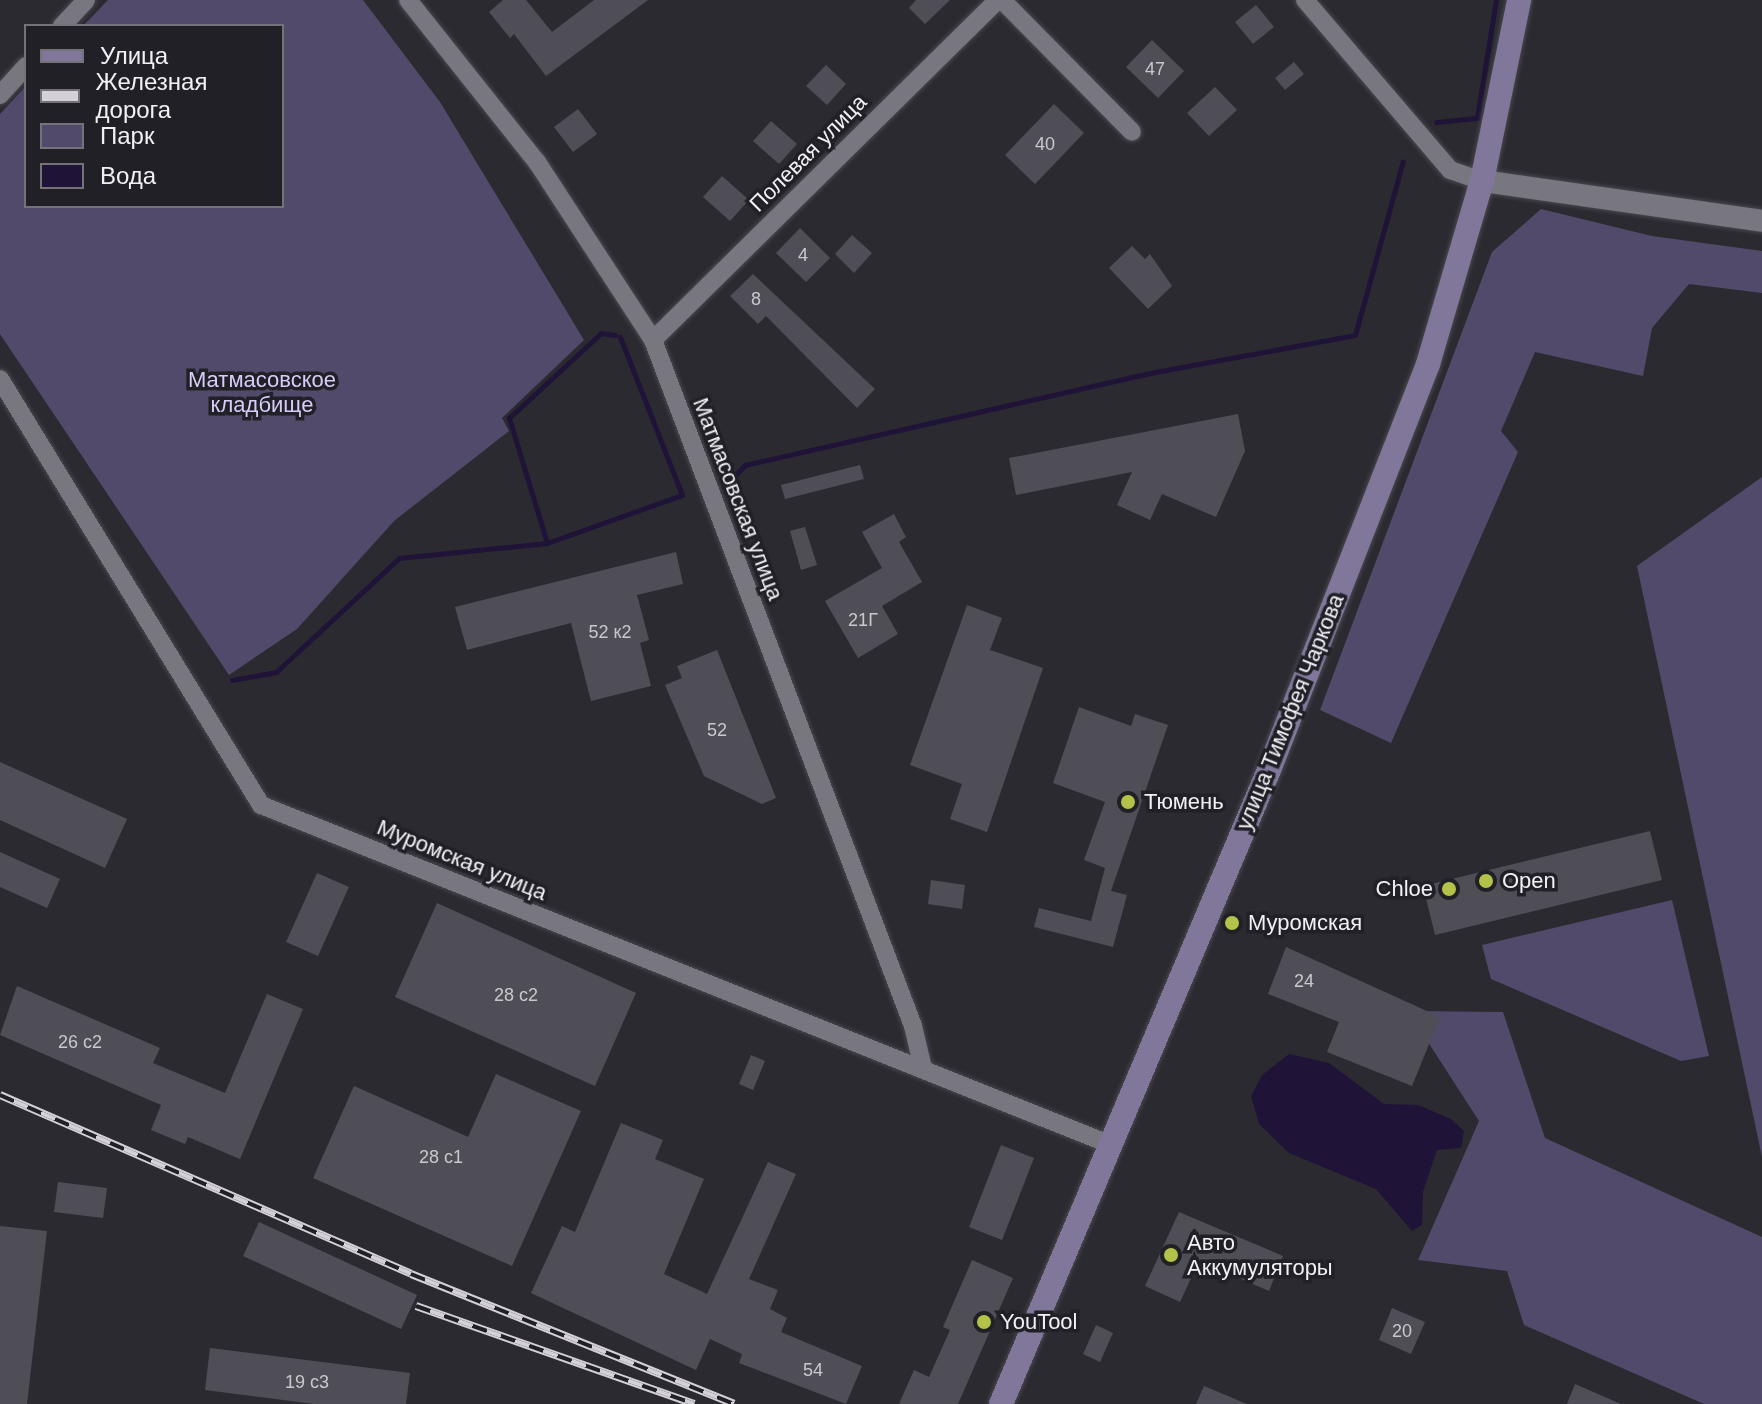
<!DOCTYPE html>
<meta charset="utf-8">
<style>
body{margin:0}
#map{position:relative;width:1762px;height:1404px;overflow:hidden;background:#2c2a31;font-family:Arial,sans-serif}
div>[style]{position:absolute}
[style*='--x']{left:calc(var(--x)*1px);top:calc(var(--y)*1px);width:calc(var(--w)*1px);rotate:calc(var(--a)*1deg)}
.green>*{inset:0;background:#524a6a}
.water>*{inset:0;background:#1f1338}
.stream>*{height:5px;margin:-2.5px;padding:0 2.5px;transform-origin:2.5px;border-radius:2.5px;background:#1f1338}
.building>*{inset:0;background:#4f4e56}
.roads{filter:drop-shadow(0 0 2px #49474e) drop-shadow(0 0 2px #49474e)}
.minor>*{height:18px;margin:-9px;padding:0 9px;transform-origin:9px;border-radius:9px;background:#78767f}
.tertiary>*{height:22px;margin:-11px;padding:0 11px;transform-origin:11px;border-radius:11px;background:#78767f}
.secondary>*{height:24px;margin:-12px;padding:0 12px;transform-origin:12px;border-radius:12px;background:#80779a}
.rail>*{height:8px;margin-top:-4px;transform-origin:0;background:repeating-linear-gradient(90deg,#222027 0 15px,#d3d1d7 0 30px);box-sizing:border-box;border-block:2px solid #d3d1d7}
.dots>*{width:22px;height:22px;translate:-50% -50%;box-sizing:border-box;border:4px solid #222027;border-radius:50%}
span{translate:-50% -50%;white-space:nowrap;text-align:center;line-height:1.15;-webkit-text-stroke:7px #222027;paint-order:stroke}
.number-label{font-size:18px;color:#c8c8cd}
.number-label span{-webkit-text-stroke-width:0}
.street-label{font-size:22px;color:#f1f0f5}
.park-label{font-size:22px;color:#d6ccf7}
.poi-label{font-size:22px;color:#f1f0f5}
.left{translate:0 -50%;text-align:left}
.right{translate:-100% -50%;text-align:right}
.legend{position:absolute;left:24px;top:24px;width:260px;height:184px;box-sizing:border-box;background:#222027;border:2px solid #757379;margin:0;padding:10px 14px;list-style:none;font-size:24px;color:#f1f0f5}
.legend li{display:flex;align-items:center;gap:16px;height:40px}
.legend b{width:40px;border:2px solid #757379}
</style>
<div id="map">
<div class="green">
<i style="clip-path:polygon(108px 0,363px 0,440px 102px,584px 340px,502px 418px,509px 431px,394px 521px,297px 629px,229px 675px,0 334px,0 114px,26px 86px,26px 206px,282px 206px,282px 26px,83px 26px)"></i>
<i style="clip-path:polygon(1541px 209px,1652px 236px,1762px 251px,1762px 293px,1689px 284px,1652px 328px,1643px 376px,1535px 352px,1501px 431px,1518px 452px,1391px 743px,1320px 710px,1492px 252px)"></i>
<i style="clip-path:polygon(1762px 477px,1762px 1157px,1637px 566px)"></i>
<i style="clip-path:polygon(1672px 900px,1709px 1056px,1681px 1061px,1491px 979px,1482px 945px)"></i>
<i style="clip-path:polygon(1408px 1011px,1503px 1012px,1545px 1138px,1762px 1237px,1762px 1404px,1704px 1404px,1524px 1325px,1507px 1271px,1418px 1260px,1479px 1121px)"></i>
</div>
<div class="water">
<i style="clip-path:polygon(1289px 1054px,1329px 1063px,1384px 1104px,1418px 1105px,1451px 1119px,1464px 1131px,1461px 1148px,1437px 1150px,1423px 1192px,1422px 1225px,1412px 1231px,1376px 1189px,1289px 1153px,1259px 1124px,1251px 1096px,1262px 1075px)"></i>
</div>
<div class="stream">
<i style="--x:1436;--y:122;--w:41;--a:-5.6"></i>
<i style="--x:1477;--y:118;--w:120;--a:-80.9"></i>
<i style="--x:728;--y:483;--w:25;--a:-47"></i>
<i style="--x:745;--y:465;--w:415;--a:-12.8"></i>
<i style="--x:1150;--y:373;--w:208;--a:-10.5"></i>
<i style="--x:1355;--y:335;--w:180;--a:-74.6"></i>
<i style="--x:547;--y:543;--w:131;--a:-106.9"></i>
<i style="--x:509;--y:418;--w:125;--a:-42.7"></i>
<i style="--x:601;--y:333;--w:14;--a:8"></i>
<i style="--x:232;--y:680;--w:45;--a:-10.3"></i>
<i style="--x:276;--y:672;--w:168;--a:-42.8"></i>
<i style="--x:399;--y:558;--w:149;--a:-5.8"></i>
<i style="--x:547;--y:543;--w:143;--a:-19.6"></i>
<i style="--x:682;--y:495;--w:170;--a:-111.4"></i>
</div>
<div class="building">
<i style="clip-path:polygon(503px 0,526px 0,552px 32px,594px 0,648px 0,546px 76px,514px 34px,510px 38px,489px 12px)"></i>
<i style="clip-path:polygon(916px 0,950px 0,925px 24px,909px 8px)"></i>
<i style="clip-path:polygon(1256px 5px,1274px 27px,1253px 44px,1235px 22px)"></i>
<i style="clip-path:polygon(1152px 40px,1184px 71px,1158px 98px,1126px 67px)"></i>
<i style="clip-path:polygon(1294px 62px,1304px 74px,1285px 90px,1275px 78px)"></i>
<i style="clip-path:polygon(826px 65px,846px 84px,827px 105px,806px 86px)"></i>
<i style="clip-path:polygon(1215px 87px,1237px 110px,1209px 136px,1187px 113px)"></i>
<i style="clip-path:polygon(1054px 104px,1084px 133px,1035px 184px,1005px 155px)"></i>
<i style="clip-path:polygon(578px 109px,597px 134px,573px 152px,554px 127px)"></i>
<i style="clip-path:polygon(771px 121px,797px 144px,779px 164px,753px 141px)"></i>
<i style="clip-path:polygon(722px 176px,749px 200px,730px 221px,703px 197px)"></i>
<i style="clip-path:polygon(800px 228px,830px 258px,806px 282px,776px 253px)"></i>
<i style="clip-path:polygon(852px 235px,872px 253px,854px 273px,835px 254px)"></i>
<i style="clip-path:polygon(1132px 246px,1145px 259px,1150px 254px,1172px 286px,1148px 309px,1109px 268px)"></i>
<i style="clip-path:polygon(753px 274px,875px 389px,857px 408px,766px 316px,758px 324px,730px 296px)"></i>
<i style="clip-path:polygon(1238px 414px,1245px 451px,1216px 517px,1162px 494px,1150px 520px,1117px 505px,1132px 472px,1016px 495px,1009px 458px)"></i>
<i style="clip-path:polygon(860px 465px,864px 479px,785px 499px,781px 485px)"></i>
<i style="clip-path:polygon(894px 514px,906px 537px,899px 542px,922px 582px,882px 606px,898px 634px,858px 658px,825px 601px,882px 568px,862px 532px)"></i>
<i style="clip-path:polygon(805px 527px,817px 565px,801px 570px,790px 531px)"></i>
<i style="clip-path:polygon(676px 552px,683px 584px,637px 595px,649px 640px,640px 643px,651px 686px,591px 701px,571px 623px,467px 650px,455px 607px)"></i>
<i style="clip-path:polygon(967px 605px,1002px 618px,990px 650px,1043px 668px,987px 832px,950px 819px,962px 784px,910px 765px)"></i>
<i style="clip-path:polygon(717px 650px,776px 798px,762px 804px,704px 776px,665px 685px,682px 678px,677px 666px)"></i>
<i style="clip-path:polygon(1079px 707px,1131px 726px,1135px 714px,1168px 725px,1111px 891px,1127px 895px,1113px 947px,1034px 927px,1039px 908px,1091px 921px,1105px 868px,1084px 860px,1105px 802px,1053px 783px)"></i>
<i style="clip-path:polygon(0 762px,127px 819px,105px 868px,0 820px)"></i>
<i style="clip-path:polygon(1650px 831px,1662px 880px,1435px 935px,1423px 886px)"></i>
<i style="clip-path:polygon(0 852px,60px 879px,47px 908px,0 887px)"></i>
<i style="clip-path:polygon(317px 873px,349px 887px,318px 956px,286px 942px)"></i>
<i style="clip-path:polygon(931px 880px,965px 885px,962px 909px,928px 904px)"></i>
<i style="clip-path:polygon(437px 903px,636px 993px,595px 1086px,395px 997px)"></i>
<i style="clip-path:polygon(1286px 947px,1440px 1017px,1412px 1086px,1327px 1052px,1339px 1022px,1268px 994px)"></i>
<i style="clip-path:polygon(17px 986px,160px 1048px,153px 1063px,225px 1093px,267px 994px,303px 1009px,240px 1159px,188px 1137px,185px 1144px,151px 1130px,161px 1105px,0 1035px)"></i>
<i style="clip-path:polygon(751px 1055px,765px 1061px,753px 1090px,739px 1084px)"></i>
<i style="clip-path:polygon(496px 1074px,581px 1111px,512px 1266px,313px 1178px,354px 1086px,468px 1137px)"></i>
<i style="clip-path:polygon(621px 1123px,663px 1140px,655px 1159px,704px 1179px,664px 1274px,707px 1294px,768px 1162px,796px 1174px,749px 1279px,778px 1290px,770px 1309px,787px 1318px,781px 1332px,862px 1366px,846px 1404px,739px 1363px,742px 1354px,710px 1339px,696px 1370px,531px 1293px,562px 1226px,575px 1232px)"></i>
<i style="clip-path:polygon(1001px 1145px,1034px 1158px,1002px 1240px,969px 1227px)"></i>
<i style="clip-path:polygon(58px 1182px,107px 1188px,103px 1218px,54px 1212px)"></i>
<i style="clip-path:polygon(1179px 1212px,1283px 1256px,1269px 1291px,1199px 1261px,1180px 1302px,1145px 1286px)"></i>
<i style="clip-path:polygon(259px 1222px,417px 1295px,401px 1329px,243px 1256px)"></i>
<i style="clip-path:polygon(0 1226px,47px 1231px,27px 1404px,0 1404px)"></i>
<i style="clip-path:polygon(972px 1260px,1013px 1278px,958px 1404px,899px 1404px,914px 1370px,929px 1377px,950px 1330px,943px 1327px)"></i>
<i style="clip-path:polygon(1392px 1308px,1425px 1322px,1411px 1354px,1379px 1340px)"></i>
<i style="clip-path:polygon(1096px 1325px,1113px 1333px,1100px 1362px,1083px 1354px)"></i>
<i style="clip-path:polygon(210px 1348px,410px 1373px,406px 1404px,314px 1404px,205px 1390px)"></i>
<i style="clip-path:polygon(1575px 1384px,1621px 1404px,1567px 1404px)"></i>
<i style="clip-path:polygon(1204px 1386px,1247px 1404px,1196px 1404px)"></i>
</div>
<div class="roads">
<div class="minor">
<i style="--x:408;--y:0;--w:207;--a:51.5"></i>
<i style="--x:537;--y:162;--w:212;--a:56.9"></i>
<i style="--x:653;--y:340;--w:734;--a:69.24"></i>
<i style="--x:913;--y:1026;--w:43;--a:76.6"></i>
<i style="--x:1002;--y:0;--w:185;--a:45.4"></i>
<i style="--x:1305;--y:0;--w:223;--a:49.5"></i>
<i style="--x:1450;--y:170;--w:34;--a:19"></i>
<i style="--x:62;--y:26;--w:35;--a:-47"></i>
<i style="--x:0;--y:95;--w:39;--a:-48"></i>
<i style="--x:653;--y:340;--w:484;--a:-44.6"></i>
<i style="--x:0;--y:379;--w:500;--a:58.5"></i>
<i style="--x:261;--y:805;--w:913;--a:21.79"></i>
</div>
<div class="tertiary">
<i style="--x:1482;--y:181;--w:283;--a:8.1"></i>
</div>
<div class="secondary">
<i style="--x:1001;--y:1404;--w:688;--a:-67.09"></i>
<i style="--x:1269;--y:770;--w:436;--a:-68.6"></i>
<i style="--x:1428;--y:364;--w:191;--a:-73.6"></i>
<i style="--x:1482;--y:181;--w:185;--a:-78.4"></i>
</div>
</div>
<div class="rail">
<i style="--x:0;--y:1095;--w:448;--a:23.5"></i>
<i style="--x:411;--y:1274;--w:348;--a:21.9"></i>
<i style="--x:416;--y:1306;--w:295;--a:19.4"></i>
</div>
<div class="dots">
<i style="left:1128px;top:802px;background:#b4c24a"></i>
<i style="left:1486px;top:881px;background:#b4c24a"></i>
<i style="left:1449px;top:889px;background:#b4c24a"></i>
<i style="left:1232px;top:923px;background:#b4c24a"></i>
<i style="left:1171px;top:1255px;background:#b4c24a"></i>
<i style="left:984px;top:1322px;background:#b4c24a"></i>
</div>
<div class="number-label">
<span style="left:1155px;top:69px">47</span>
<span style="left:1045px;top:144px">40</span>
<span style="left:803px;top:255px">4</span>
<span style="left:756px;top:299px">8</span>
<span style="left:863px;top:620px">21Г</span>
<span style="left:610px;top:632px">52 к2</span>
<span style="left:717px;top:730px">52</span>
<span style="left:1304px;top:981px">24</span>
<span style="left:516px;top:995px">28 с2</span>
<span style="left:80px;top:1042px">26 с2</span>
<span style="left:441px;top:1157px">28 с1</span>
<span style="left:1402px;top:1331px">20</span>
<span style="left:813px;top:1370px">54</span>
<span style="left:307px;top:1382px">19 с3</span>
</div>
<div class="street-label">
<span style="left:808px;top:153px;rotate:-45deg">Полевая улица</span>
<span style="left:738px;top:499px;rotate:69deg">Матмасовская улица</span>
<span style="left:1290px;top:712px;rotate:-68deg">улица Тимофея Чаркова</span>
<span style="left:462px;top:860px;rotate:22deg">Муромская улица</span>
</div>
<div class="park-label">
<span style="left:262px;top:392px">Матмасовское<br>кладбище</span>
</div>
<div class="poi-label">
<span class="left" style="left:1144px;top:802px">Тюмень</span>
<span class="left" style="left:1502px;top:881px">Open</span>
<span class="right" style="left:1433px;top:889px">Chloe</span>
<span class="left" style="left:1248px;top:923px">Муромская</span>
<span class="left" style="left:1187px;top:1255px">Авто<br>Аккумуляторы</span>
<span class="left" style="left:1000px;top:1322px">YouTool</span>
</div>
<ul class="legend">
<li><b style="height:10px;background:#80779a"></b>Улица</li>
<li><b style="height:10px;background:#d3d1d7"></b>Железная дорога</li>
<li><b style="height:22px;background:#524a6a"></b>Парк</li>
<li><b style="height:22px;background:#1f1338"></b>Вода</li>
</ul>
</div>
